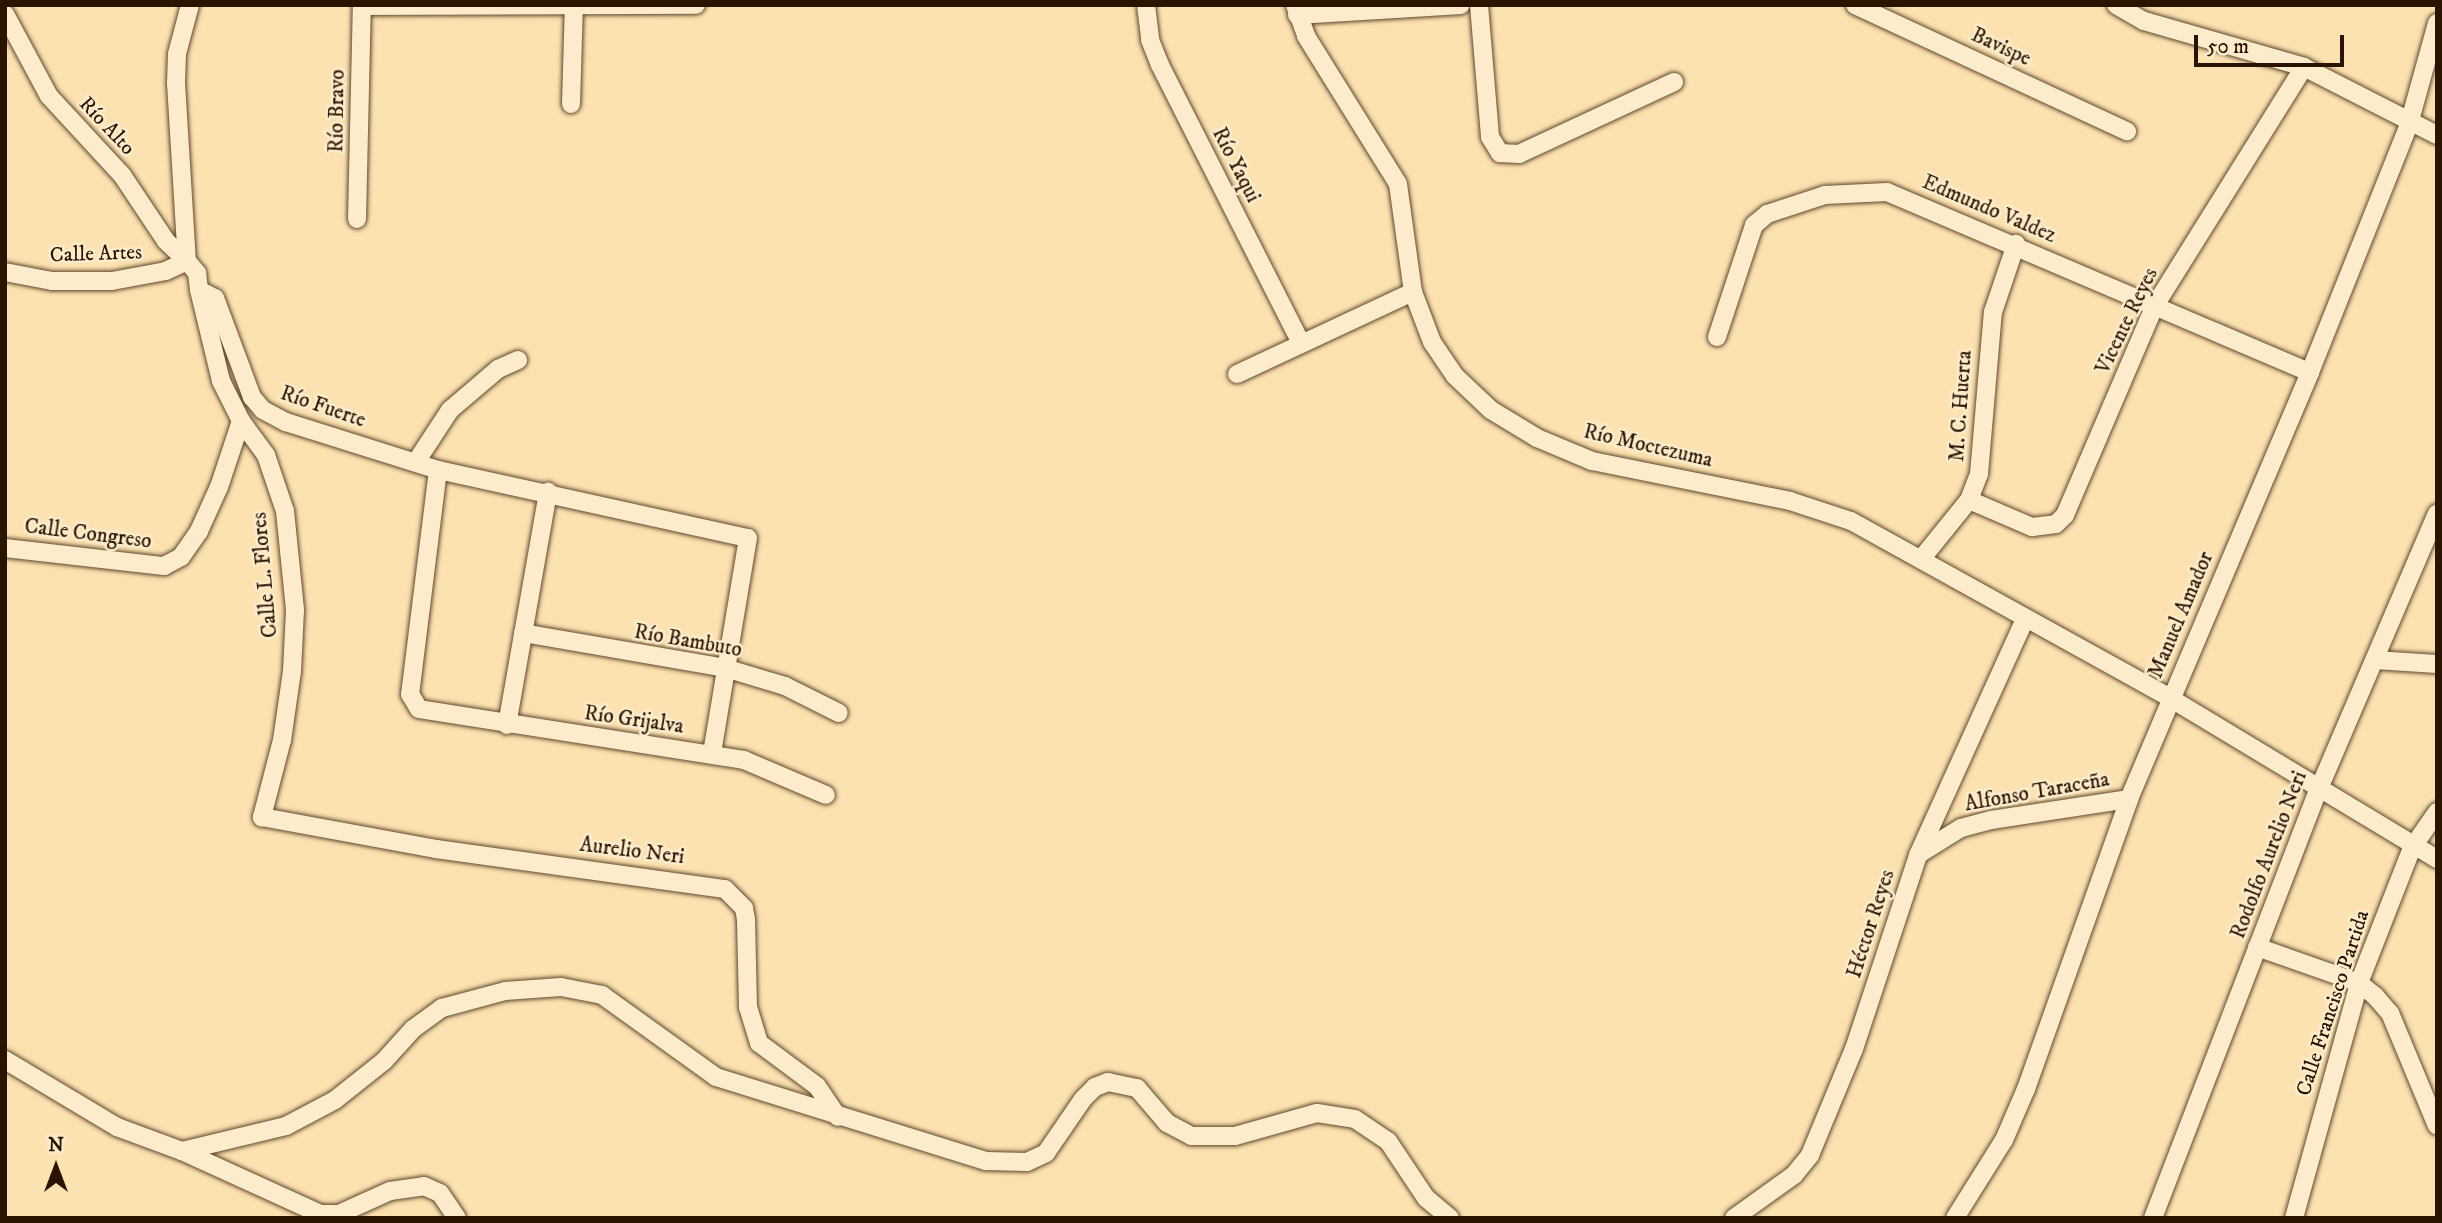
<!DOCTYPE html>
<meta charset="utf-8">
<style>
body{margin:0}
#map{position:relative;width:2442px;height:1223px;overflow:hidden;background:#fce2b0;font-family:"IM FELL DW Pica",serif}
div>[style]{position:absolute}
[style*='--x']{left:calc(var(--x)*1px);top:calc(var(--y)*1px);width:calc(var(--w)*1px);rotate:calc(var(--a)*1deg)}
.roads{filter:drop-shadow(0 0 2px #5e482c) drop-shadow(0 0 2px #5e482c)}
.street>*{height:18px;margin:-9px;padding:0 9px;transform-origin:9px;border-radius:9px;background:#fdeccc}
span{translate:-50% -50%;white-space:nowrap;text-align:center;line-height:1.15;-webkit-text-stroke:5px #fdeccc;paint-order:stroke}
.street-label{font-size:21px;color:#291400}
.frame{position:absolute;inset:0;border:7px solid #291400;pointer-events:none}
.north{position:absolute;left:21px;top:1132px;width:70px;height:70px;-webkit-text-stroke:5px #fdeccc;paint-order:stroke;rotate:0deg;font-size:19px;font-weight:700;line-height:28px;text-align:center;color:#291400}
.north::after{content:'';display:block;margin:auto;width:24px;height:32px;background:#291400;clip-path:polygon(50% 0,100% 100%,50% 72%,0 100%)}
.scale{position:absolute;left:2194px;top:35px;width:150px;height:32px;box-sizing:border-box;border:4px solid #291400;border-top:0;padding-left:9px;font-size:21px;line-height:24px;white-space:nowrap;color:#291400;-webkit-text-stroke:5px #fdeccc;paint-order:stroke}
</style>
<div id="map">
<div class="roads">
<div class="street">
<i style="--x:190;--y:5;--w:51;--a:104.9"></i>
<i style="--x:177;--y:54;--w:29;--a:92"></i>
<i style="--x:176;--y:83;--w:178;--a:86.5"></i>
<i style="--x:187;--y:261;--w:16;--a:50"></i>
<i style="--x:197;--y:273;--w:17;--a:83"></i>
<i style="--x:199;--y:290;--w:18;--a:27"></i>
<i style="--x:215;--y:298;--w:106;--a:69.5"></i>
<i style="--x:252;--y:397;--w:17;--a:50"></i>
<i style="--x:263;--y:410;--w:26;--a:28"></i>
<i style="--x:286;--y:422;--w:159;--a:17.5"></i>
<i style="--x:438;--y:470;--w:317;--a:12.4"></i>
<i style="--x:748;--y:538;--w:219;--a:99.5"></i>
<i style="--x:1146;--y:5;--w:35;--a:83"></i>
<i style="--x:1150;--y:40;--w:27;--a:68"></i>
<i style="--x:1160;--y:65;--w:309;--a:63.1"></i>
<i style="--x:1295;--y:5;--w:33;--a:70"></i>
<i style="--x:1306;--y:36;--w:174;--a:58.1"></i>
<i style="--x:1398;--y:184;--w:109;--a:82.1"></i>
<i style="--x:1413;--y:292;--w:53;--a:69.2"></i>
<i style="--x:1432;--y:342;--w:41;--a:55.9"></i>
<i style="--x:1455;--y:376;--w:50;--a:43.4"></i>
<i style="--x:1491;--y:410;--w:54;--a:31.3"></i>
<i style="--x:1537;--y:438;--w:60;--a:22.7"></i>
<i style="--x:1592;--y:461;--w:202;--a:11.4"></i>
<i style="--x:1790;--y:501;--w:64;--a:18.2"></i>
<i style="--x:1851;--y:521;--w:365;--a:29"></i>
<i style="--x:2170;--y:698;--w:312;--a:31.1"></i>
<i style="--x:1479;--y:5;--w:132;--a:85.2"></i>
<i style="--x:1490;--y:137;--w:19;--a:58"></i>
<i style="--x:1500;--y:153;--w:19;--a:3"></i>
<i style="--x:1519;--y:154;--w:171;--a:-24.9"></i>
<i style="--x:1855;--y:5;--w:300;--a:24.9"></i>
<i style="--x:2116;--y:5;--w:32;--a:30"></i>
<i style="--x:2144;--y:21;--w:166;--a:16"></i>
<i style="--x:2304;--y:67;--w:149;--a:27.1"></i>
<i style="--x:362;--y:6;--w:334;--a:-0.2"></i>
<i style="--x:5;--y:14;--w:93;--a:61.8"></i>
<i style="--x:49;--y:96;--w:108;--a:47.3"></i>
<i style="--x:122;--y:175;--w:79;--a:56.3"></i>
<i style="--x:166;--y:241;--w:29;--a:44"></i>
<i style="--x:187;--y:261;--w:23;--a:155"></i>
<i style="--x:166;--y:271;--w:55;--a:169.5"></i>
<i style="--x:112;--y:281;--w:60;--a:180"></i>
<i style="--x:52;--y:281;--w:48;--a:-169.2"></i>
<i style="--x:1297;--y:15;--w:164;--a:-3.5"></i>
<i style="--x:571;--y:104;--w:99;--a:-88.3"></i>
<i style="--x:357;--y:219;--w:214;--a:-88.7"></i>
<i style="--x:199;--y:290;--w:94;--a:76.4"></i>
<i style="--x:221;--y:381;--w:45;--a:63.4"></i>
<i style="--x:241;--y:421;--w:42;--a:53.7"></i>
<i style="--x:266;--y:455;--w:59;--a:71.3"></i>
<i style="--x:285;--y:511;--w:100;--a:84.2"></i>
<i style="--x:295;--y:610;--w:61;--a:92.8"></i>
<i style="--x:292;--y:671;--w:70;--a:98.2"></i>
<i style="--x:282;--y:740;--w:80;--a:104.6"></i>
<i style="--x:262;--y:817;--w:177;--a:10.4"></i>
<i style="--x:436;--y:849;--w:292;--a:7.9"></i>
<i style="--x:725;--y:889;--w:27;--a:45"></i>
<i style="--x:744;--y:908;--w:11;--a:80"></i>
<i style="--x:746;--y:919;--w:88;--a:88.7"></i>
<i style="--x:748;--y:1007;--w:38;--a:73"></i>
<i style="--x:759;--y:1043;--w:72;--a:36.6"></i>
<i style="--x:817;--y:1086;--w:37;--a:56"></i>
<i style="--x:1717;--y:337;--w:118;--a:-71.7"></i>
<i style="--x:1754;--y:225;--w:17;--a:-40"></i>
<i style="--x:1767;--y:214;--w:61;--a:-18.1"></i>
<i style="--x:1825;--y:195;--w:62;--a:-2.8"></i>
<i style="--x:1887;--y:192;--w:460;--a:23.1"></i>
<i style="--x:1237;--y:374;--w:194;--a:-25"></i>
<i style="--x:416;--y:462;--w:62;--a:-56.8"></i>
<i style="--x:450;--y:410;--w:63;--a:-40.5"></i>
<i style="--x:498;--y:369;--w:22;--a:-24"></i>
<i style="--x:438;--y:470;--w:226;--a:97.1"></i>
<i style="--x:410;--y:694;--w:17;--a:59"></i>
<i style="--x:419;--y:709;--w:329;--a:8.9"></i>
<i style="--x:744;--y:760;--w:89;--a:23.1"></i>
<i style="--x:1969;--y:500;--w:69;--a:23.2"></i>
<i style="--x:2032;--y:527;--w:24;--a:-7"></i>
<i style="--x:2056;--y:524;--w:13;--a:-45"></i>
<i style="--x:2065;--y:515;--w:226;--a:-66.8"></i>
<i style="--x:2154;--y:307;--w:283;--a:-58"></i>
<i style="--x:5;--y:548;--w:160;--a:6.5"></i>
<i style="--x:164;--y:566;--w:19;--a:-28"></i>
<i style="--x:181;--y:557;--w:32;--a:-55"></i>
<i style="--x:199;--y:531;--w:48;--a:-65.6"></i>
<i style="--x:219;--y:487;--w:70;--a:-71.6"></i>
<i style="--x:1922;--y:558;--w:75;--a:-51"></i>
<i style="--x:1969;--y:500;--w:28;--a:-69"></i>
<i style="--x:1979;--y:474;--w:163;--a:-85.1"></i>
<i style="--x:1993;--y:312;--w:72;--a:-71.3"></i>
<i style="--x:523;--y:633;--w:205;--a:9.8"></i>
<i style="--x:725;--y:668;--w:63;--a:16.7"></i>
<i style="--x:785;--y:686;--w:60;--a:26.6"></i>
<i style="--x:2375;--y:660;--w:62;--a:3.7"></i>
<i style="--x:507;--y:725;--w:237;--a:-80"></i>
<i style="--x:1919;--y:854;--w:49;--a:-31.8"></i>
<i style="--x:1961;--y:828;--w:31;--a:-15"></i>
<i style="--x:1991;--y:820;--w:140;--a:-8.7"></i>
<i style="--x:2257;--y:947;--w:108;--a:19.4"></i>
<i style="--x:2359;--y:983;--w:21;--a:39"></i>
<i style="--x:2375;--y:996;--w:23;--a:49"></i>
<i style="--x:2390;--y:1013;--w:122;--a:67.4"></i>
<i style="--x:5;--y:1060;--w:131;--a:30.9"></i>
<i style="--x:117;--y:1127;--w:69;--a:20.3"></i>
<i style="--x:182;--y:1151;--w:152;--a:24.5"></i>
<i style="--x:320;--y:1214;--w:19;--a:0"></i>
<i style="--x:339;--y:1214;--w:56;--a:-24.3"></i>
<i style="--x:390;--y:1191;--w:34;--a:-8"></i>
<i style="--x:424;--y:1186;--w:17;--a:24"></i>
<i style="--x:440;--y:1193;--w:30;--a:56"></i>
<i style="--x:182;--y:1151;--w:107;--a:-13.5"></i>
<i style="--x:286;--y:1126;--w:55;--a:-28"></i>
<i style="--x:335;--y:1100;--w:63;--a:-38.5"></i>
<i style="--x:384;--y:1061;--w:43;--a:-47.8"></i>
<i style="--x:413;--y:1029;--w:36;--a:-36"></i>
<i style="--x:442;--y:1008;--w:65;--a:-15.1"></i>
<i style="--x:505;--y:991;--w:56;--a:-4.1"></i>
<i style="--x:561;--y:987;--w:42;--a:11"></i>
<i style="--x:602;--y:995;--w:140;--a:35.7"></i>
<i style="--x:716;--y:1077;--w:283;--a:17.3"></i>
<i style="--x:986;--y:1161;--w:41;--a:1.4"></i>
<i style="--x:1027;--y:1162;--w:21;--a:-25"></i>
<i style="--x:1046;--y:1153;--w:65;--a:-55.6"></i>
<i style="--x:1083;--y:1099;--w:17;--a:-45"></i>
<i style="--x:1095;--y:1087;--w:14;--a:-21"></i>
<i style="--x:1108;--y:1082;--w:30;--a:12"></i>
<i style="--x:1137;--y:1088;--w:46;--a:49.4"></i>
<i style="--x:1167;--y:1123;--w:27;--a:28"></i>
<i style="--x:1191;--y:1136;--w:44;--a:0"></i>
<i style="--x:1235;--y:1136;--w:85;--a:-15.7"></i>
<i style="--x:1317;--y:1113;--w:38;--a:9"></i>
<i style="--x:1355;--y:1119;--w:40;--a:34"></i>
<i style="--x:1388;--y:1141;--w:69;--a:56.3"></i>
<i style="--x:1426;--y:1198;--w:31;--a:40"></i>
<i style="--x:1734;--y:1218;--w:74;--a:-35.6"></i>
<i style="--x:1794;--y:1175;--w:26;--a:-51"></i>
<i style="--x:1810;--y:1155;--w:115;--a:-67.5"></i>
<i style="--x:1854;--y:1049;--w:204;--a:-71.7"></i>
<i style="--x:1918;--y:855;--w:257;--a:-65.6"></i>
<i style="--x:1955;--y:1218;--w:92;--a:-57.9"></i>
<i style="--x:2004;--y:1140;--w:56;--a:-66.7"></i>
<i style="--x:2026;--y:1089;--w:308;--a:-70.4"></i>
<i style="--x:2129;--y:799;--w:464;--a:-67"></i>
<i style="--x:2310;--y:372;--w:267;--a:-68.2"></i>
<i style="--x:2409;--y:124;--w:105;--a:-74.5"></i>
<i style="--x:2153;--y:1218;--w:458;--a:-68.9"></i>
<i style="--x:2318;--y:791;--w:302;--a:-66.8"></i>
<i style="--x:2294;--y:1218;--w:244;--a:-74.5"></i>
<i style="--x:2359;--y:983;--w:145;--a:-68.6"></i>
<i style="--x:2412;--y:848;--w:44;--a:-55.2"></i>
</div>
</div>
<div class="street-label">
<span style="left:2001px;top:47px;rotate:25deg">Bavispe</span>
<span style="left:337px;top:111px;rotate:-89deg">Río Bravo</span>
<span style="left:107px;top:126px;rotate:47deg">Río Alto</span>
<span style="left:1236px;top:165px;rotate:63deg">Río Yaqui</span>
<span style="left:1989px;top:209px;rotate:23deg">Edmundo Valdez</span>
<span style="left:96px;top:254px;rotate:-2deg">Calle Artes</span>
<span style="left:2127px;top:321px;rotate:-64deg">Vicente Reyes</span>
<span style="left:1961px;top:406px;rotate:-86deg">M. C. Huerta</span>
<span style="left:323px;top:407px;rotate:19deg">Río Fuerte</span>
<span style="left:1648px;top:446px;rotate:13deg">Río Moctezuma</span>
<span style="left:88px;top:534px;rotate:7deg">Calle Congreso</span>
<span style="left:265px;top:575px;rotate:-95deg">Calle L. Flores</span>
<span style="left:2181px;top:615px;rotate:-67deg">Manuel Amador</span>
<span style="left:688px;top:641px;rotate:10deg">Río Bambuto</span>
<span style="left:634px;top:720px;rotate:8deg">Río Grijalva</span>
<span style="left:2037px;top:792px;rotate:-10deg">Alfonso Taraceña</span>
<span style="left:632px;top:851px;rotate:7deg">Aurelio Neri</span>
<span style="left:2269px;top:855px;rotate:-69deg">Rodolfo Aurelio Neri</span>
<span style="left:1871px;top:924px;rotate:-72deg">Héctor Reyes</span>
<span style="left:2333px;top:1003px;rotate:-72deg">Calle Francisco Partida</span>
</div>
<div class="frame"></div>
<div class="north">N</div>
<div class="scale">50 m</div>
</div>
